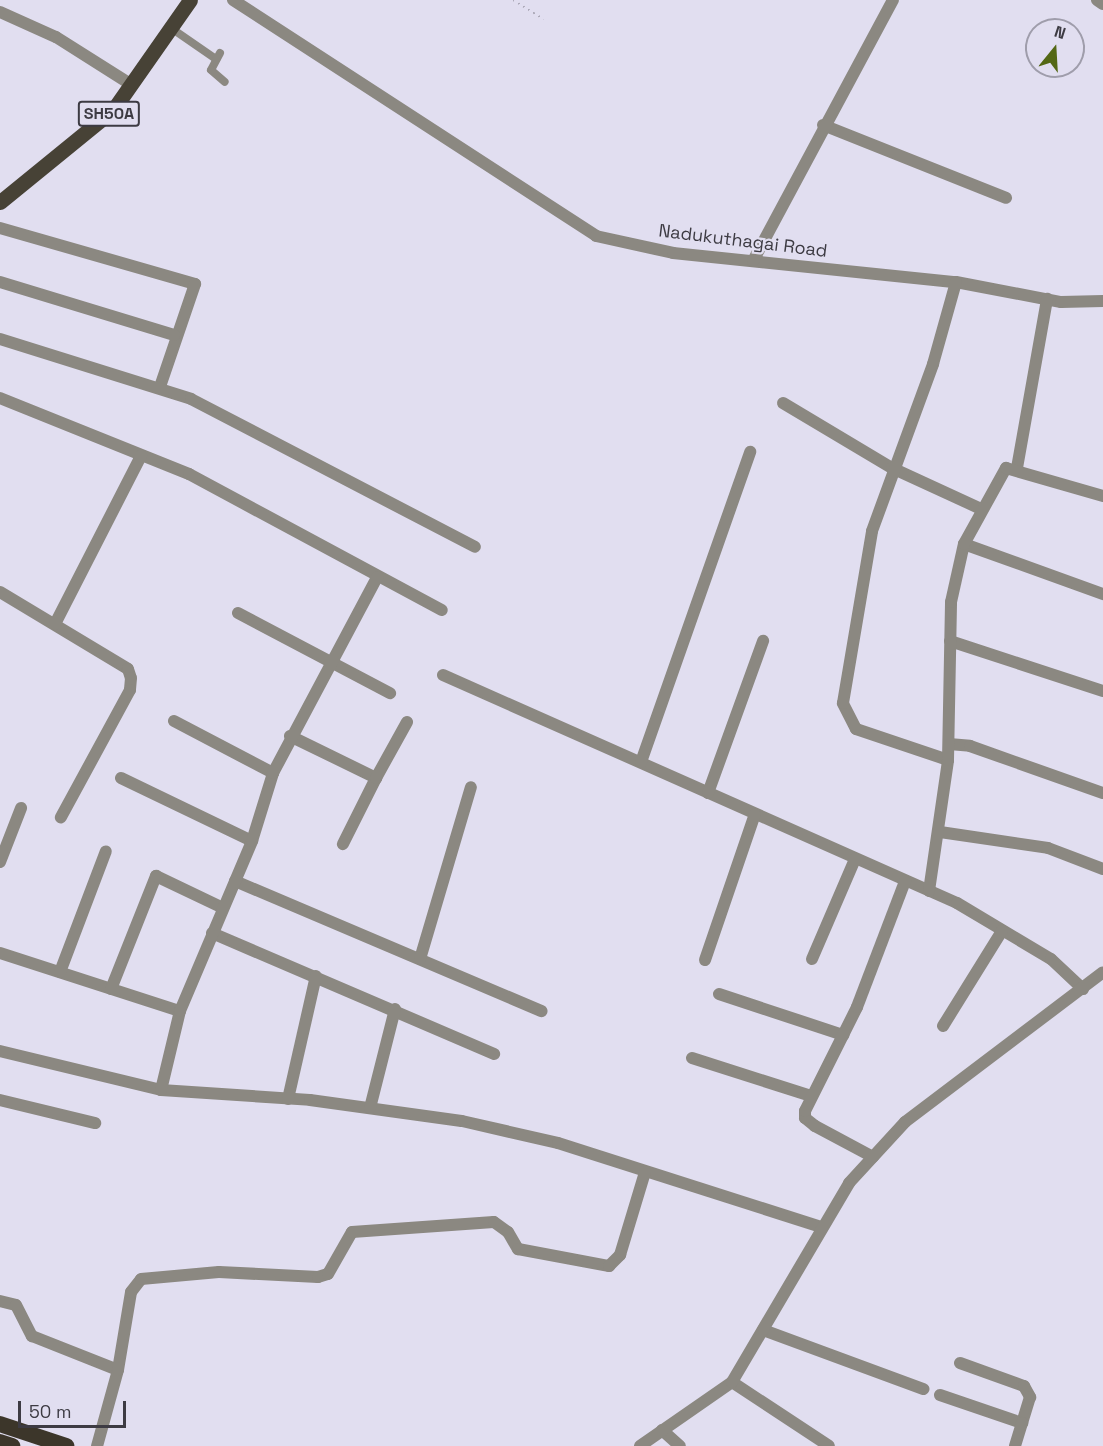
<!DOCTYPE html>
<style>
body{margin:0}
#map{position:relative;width:1103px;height:1446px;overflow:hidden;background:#e1def0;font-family:"Space Grotesk",sans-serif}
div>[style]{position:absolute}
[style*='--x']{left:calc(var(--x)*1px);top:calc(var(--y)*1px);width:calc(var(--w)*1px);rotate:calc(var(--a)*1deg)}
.path>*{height:2px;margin-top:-1px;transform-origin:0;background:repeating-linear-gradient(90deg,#adaab9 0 1.5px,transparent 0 6px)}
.service>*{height:8px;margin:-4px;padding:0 4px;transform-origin:4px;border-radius:4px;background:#8b8881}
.minor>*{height:12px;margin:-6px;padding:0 6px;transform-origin:6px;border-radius:6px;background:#8b8881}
.primary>*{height:15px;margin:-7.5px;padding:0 7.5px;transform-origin:7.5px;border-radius:7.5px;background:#474236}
.trunk>*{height:16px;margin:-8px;padding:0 8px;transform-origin:8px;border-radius:8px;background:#3c362a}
span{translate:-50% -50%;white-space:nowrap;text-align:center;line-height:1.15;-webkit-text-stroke:4.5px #e1def0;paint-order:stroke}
.shield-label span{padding:2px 4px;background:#e1def0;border:2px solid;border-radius:4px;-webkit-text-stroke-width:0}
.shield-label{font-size:16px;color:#3d3b43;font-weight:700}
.street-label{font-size:18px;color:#3d3b43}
.north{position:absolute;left:1025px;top:18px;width:60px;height:60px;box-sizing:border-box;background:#e1def0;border:2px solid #9f9dab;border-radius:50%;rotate:18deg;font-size:16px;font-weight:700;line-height:24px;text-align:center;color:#3d3b43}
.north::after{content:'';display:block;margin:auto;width:21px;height:27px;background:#546815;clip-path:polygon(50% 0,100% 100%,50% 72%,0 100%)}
.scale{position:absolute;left:18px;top:1401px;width:108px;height:27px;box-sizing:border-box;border:3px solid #3d3b43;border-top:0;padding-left:8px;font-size:18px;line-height:21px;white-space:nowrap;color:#3d3b43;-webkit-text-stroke:4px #e1def0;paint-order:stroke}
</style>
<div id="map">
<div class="path">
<i style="--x:513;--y:0;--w:36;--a:32"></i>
</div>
<div class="service">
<i style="--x:171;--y:28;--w:55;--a:34.6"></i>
<i style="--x:220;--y:53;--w:19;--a:118"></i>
<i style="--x:211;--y:70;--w:18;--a:41"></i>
</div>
<div class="minor">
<i style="--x:233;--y:0;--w:433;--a:33"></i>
<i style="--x:596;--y:236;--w:79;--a:12.4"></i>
<i style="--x:673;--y:253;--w:284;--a:5.9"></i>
<i style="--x:956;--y:282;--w:107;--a:10.8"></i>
<i style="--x:1061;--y:302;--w:42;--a:-1.4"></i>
<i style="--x:1097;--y:0;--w:7;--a:34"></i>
<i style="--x:0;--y:12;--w:61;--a:24.1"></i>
<i style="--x:56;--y:37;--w:90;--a:32.3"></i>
<i style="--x:823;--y:125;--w:197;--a:21.7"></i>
<i style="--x:0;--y:228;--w:203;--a:16"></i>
<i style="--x:195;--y:284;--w:109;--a:108.8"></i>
<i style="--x:753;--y:261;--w:296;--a:-61.8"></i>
<i style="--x:0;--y:282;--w:182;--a:16.9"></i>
<i style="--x:0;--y:339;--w:200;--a:17.4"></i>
<i style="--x:191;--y:399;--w:320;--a:27.5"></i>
<i style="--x:0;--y:398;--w:204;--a:21.9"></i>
<i style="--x:189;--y:474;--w:287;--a:28.3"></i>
<i style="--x:783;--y:403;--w:127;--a:30.8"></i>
<i style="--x:892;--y:468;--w:98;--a:24.7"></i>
<i style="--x:1017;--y:468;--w:172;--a:-79.9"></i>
<i style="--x:964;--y:544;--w:148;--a:19.8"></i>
<i style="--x:0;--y:592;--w:149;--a:31"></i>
<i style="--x:128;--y:669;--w:9;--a:72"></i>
<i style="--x:131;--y:678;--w:12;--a:95"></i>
<i style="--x:130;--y:690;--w:145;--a:118.5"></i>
<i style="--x:238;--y:613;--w:172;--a:27.8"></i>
<i style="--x:55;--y:624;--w:189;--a:-62.9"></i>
<i style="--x:950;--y:641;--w:161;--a:18.1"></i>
<i style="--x:443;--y:675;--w:562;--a:23.92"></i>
<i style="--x:957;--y:903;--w:109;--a:30.8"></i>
<i style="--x:1051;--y:959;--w:44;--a:43.2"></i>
<i style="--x:174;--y:721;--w:112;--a:27.7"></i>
<i style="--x:290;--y:736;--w:96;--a:26"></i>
<i style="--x:376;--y:778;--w:74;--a:116.6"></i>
<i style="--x:949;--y:744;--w:21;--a:5"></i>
<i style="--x:970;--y:746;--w:141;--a:19.5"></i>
<i style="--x:948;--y:760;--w:97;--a:-161.4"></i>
<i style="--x:856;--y:729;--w:29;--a:-117"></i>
<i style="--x:843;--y:703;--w:174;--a:-80.4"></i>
<i style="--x:872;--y:531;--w:178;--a:-69.9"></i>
<i style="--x:933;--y:364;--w:85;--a:-74.3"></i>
<i style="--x:641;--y:762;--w:329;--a:-70.6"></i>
<i style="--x:121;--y:778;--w:145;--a:25.7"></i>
<i style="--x:376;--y:778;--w:64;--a:-61"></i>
<i style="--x:708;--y:793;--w:162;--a:-70.1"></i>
<i style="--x:940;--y:832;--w:109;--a:8.4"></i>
<i style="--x:1048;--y:848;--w:59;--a:20.9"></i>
<i style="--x:0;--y:862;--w:58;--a:-68.7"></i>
<i style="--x:235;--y:881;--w:333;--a:23"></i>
<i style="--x:929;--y:891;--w:132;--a:-81.7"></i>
<i style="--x:948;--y:760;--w:158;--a:-88.9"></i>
<i style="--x:951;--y:602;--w:59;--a:-77.4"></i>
<i style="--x:964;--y:544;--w:87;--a:-61.1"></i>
<i style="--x:1006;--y:468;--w:101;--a:16.1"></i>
<i style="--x:212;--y:933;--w:307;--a:23.2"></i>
<i style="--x:0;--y:953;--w:189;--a:17.9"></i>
<i style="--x:420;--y:959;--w:179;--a:-73.5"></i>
<i style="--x:812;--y:959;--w:109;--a:-66.7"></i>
<i style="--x:705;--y:960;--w:154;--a:-71.1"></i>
<i style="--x:60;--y:972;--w:129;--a:-69.2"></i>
<i style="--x:111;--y:989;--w:122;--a:-68.3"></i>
<i style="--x:156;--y:876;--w:74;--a:25.5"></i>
<i style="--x:719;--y:994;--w:131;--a:18.3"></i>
<i style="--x:943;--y:1026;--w:112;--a:-58.2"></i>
<i style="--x:0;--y:1051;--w:166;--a:13.6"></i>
<i style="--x:161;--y:1090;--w:149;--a:3.8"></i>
<i style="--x:310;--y:1100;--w:153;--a:7.9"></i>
<i style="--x:462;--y:1121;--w:98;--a:12.9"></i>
<i style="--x:558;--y:1143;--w:277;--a:17.7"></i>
<i style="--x:692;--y:1058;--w:125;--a:17.7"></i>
<i style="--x:161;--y:1090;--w:81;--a:-76.5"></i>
<i style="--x:180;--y:1011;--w:185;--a:-67"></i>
<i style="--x:252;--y:841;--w:71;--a:-72.8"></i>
<i style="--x:273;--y:773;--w:222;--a:-62"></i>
<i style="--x:288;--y:1099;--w:126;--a:-77.2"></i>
<i style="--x:0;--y:1100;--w:98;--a:13.6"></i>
<i style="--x:370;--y:1108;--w:102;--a:-75.8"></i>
<i style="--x:873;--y:1157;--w:66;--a:-151.9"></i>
<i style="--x:815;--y:1126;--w:13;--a:-141"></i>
<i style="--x:805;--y:1118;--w:7;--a:-90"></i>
<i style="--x:805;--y:1111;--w:116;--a:-63.4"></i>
<i style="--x:857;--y:1007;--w:135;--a:-69.1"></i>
<i style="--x:0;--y:1301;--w:16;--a:14"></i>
<i style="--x:16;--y:1305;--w:35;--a:63"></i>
<i style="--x:32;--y:1336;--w:92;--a:21.6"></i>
<i style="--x:118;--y:1370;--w:79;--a:105.4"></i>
<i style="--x:763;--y:1330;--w:171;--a:20.2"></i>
<i style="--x:960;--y:1363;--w:68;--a:19.8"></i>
<i style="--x:1024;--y:1386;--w:13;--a:61"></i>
<i style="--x:1030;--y:1397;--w:27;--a:107"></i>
<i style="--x:118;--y:1370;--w:79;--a:-80.5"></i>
<i style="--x:131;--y:1292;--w:16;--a:-52"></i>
<i style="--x:141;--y:1279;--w:78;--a:-5.1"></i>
<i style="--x:219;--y:1272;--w:99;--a:2.9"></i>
<i style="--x:318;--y:1277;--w:10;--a:-17"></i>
<i style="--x:328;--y:1274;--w:48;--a:-60.3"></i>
<i style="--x:352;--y:1232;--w:142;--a:-4"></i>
<i style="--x:494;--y:1222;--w:17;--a:36"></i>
<i style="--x:508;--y:1232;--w:20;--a:60"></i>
<i style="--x:518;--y:1249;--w:93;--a:10.6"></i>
<i style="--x:609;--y:1266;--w:16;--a:-45"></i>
<i style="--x:620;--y:1255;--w:87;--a:-73.2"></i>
<i style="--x:732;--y:1382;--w:116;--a:33.4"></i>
<i style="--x:940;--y:1395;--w:87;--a:18.9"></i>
<i style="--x:1022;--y:1423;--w:24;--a:107"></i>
<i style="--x:662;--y:1430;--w:24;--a:42"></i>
<i style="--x:640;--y:1446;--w:112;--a:-34.8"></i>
<i style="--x:732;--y:1382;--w:231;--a:-59.5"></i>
<i style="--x:849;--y:1183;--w:83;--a:-47.4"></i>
<i style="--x:905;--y:1122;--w:248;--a:-37.1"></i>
</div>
<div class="primary">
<i style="--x:0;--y:202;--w:146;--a:-39.2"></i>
<i style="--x:113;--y:110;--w:134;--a:-55"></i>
</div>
<div class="trunk">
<i style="--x:0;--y:1424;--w:70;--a:18.4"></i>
<i style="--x:0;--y:1442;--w:13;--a:18"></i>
</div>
<div class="shield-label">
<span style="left:109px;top:114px">SH50A</span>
</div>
<div class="street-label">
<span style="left:743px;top:241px;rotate:7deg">Nadukuthagai Road</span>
</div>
<div class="north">N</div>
<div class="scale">50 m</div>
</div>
